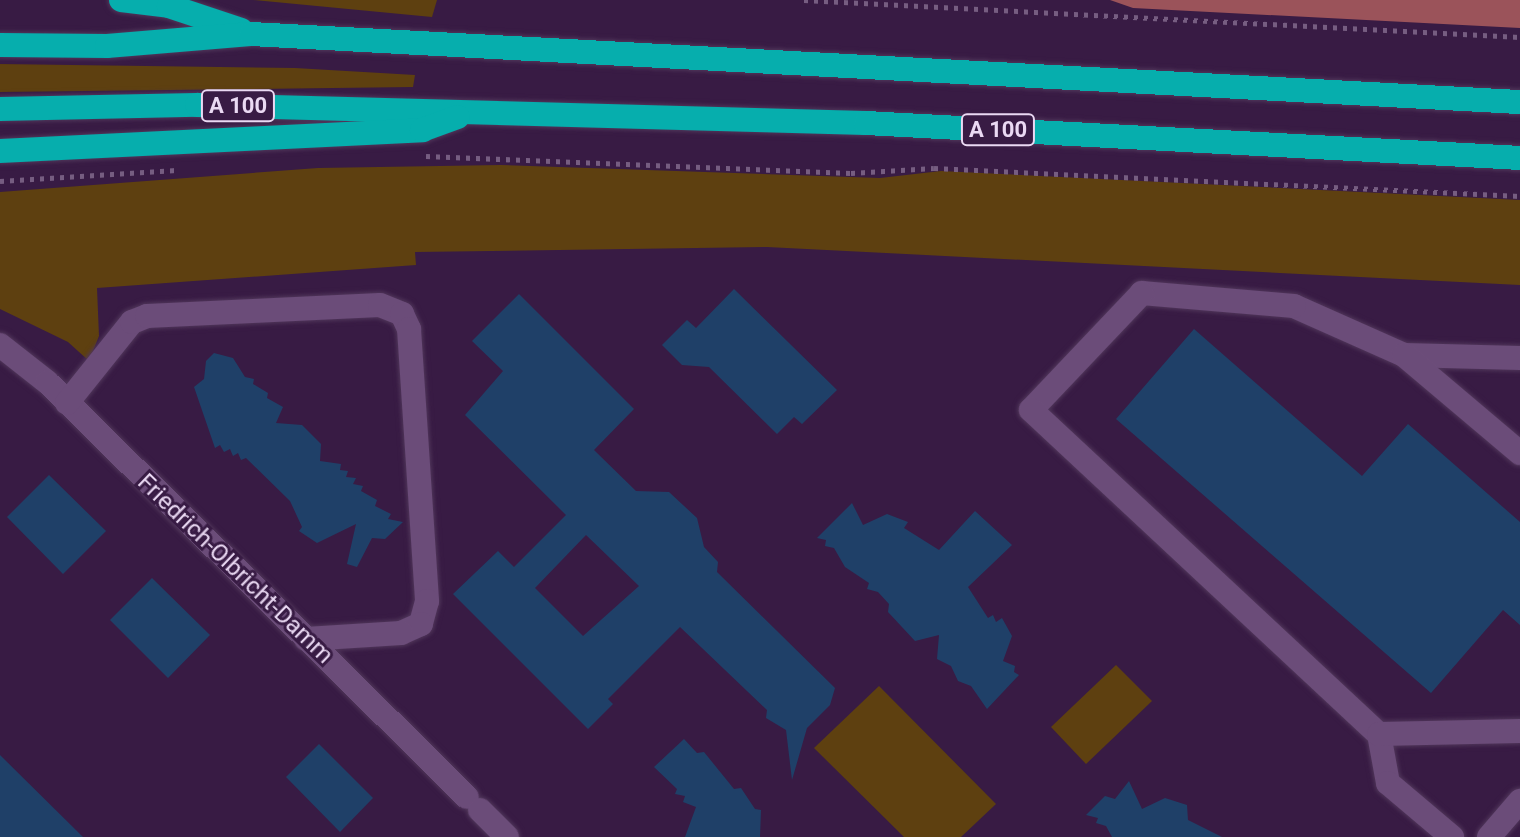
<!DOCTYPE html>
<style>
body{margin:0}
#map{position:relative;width:1520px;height:837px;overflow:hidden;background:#381b44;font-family:Roboto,sans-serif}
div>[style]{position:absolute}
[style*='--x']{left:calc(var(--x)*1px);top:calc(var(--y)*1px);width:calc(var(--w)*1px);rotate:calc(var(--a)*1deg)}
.green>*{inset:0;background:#5e4010}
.water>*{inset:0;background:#9b535a}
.building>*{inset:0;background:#1f4068}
.path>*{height:5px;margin-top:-2.5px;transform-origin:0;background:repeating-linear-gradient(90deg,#765d81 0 4px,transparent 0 10px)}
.roads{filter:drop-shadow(0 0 2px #50365a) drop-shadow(0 0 2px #50365a)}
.minor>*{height:24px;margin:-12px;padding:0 12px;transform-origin:12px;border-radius:12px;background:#6b4c79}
.highway>*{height:24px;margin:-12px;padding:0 12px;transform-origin:12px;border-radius:12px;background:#06aead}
span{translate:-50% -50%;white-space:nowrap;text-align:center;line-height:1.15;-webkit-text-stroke:6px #381b44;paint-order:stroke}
.shield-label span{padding:2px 6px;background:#381b44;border:2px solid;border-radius:6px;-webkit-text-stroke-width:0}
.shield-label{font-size:22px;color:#ead9f3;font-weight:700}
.street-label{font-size:24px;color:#ead9f3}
</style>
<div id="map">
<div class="green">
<i style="clip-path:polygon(253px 0,437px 0,432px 17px)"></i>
<i style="clip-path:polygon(0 64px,295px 68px,415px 75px,413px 87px,0 92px)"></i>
<i style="clip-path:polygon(501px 165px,880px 178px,941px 171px,1520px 200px,1520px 285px,767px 247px,415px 252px,416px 265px,97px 288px,99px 336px,89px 361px,68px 342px,0 309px,0 192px,318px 168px)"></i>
<i style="clip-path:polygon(1116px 665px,1152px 701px,1086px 764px,1051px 727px)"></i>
<i style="clip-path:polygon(879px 686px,996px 804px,961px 837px,904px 837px,814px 748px)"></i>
</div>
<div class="water">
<i style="clip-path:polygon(1110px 0,1520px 0,1520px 28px,1133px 8px)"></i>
</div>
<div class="building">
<i style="clip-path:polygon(734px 289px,837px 390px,802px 424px,794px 417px,777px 434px,709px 367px,682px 365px,662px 345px,687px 320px,696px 328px)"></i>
<i style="clip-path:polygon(evenodd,519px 294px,634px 409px,594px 450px,636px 491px,669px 492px,697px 518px,704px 547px,718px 562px,717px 572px,835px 688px,830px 705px,807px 728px,792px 780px,786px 730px,766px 718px,767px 710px,680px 627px,608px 699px,613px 704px,588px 729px,453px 594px,498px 551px,514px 567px,566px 515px,465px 415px,503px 371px,472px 341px,519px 294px,586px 535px,639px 586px,583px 636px,535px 588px,586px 535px)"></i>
<i style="clip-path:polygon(1194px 329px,1362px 476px,1408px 424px,1520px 522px,1520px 625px,1503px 610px,1431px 693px,1116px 419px)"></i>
<i style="clip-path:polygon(214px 353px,233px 358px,245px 377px,254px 379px,253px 384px,268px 393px,267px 398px,283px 407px,276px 423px,302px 425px,321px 444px,320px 461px,341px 464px,340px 470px,348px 471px,346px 477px,356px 478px,353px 484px,363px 486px,361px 491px,377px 500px,375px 506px,391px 514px,388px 519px,403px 522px,385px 539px,372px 538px,357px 567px,347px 564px,356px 524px,317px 543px,299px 531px,302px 527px,290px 501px,246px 458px,241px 460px,238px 453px,233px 456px,230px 449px,224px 452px,220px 445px,215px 448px,194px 387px,204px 379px,206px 361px)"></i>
<i style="clip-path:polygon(49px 475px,106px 531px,63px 574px,7px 517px)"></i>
<i style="clip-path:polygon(852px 503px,863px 525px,887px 514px,908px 522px,904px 528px,939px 550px,975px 511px,1012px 545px,968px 587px,988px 618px,993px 615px,996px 622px,1002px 618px,1012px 636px,1003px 661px,1015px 666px,1014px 672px,1019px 675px,987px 709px,971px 686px,958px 681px,951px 666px,937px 659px,939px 635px,915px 641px,888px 612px,889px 604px,878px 592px,867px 589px,869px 583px,845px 567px,834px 548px,825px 546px,826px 540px,817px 538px)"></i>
<i style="clip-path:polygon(152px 578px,210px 635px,168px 678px,110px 620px)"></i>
<i style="clip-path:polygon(684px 739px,697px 753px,704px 752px,734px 789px,741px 788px,755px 809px,761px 810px,760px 837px,685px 837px,696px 807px,683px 802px,685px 796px,675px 794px,677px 789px,654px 767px)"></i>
<i style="clip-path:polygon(319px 744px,373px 798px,340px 832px,286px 777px)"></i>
<i style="clip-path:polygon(0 755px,83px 837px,0 837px)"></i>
<i style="clip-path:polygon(1129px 781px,1142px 809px,1165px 798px,1187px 805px,1188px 820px,1222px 837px,1112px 837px,1106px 826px,1096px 823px,1098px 818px,1086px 815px,1105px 796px,1115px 799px)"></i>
</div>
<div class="path">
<i style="--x:804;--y:0;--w:717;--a:2.96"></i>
<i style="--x:426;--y:156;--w:425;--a:2.3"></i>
<i style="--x:851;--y:173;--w:83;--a:-3.4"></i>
<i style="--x:934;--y:168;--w:587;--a:2.74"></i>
<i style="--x:0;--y:181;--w:177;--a:-3.6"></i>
</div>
<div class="roads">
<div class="minor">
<i style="--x:0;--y:345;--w:60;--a:38.2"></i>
<i style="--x:47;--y:382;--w:590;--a:44.66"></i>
<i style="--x:1404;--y:355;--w:120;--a:-156"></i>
<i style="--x:1294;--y:306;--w:153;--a:-175.1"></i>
<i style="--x:1142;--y:293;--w:161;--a:133.5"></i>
<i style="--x:1031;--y:410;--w:475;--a:43"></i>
<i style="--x:1379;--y:734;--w:50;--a:79.6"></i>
<i style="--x:1388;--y:783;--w:84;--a:40.2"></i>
<i style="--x:1520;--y:358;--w:116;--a:-178.5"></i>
<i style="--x:1404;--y:355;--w:152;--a:40.2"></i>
<i style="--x:67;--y:403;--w:104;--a:-51.3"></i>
<i style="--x:132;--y:322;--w:16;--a:-22"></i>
<i style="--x:147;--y:316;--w:233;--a:-2.7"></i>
<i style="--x:380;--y:305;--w:24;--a:22"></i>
<i style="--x:402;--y:314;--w:17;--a:65"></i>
<i style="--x:409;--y:329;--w:273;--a:86.2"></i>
<i style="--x:427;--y:601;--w:24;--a:105"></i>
<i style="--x:421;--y:624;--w:22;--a:156"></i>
<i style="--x:401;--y:633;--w:95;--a:176.4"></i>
<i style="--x:1379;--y:734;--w:141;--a:-1.2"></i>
<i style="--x:480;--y:810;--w:38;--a:45"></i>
<i style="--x:1489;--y:837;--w:48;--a:-49.3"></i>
</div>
<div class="highway">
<i style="--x:121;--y:0;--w:48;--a:7.1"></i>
<i style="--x:169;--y:6;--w:76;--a:18.4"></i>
<i style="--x:0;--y:45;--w:107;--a:0.5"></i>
<i style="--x:107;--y:46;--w:144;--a:-4.8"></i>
<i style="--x:251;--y:34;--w:1271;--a:3.07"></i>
<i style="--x:0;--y:109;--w:197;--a:-1.2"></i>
<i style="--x:197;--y:105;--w:669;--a:1.54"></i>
<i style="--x:866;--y:123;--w:655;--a:3.06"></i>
<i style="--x:0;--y:151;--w:423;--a:-2.8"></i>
<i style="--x:422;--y:130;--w:38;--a:-20"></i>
</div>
</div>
<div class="shield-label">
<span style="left:238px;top:106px">A 100</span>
<span style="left:998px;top:130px">A 100</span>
</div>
<div class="street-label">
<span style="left:235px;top:569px;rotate:44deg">Friedrich-Olbricht-Damm</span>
</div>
</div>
